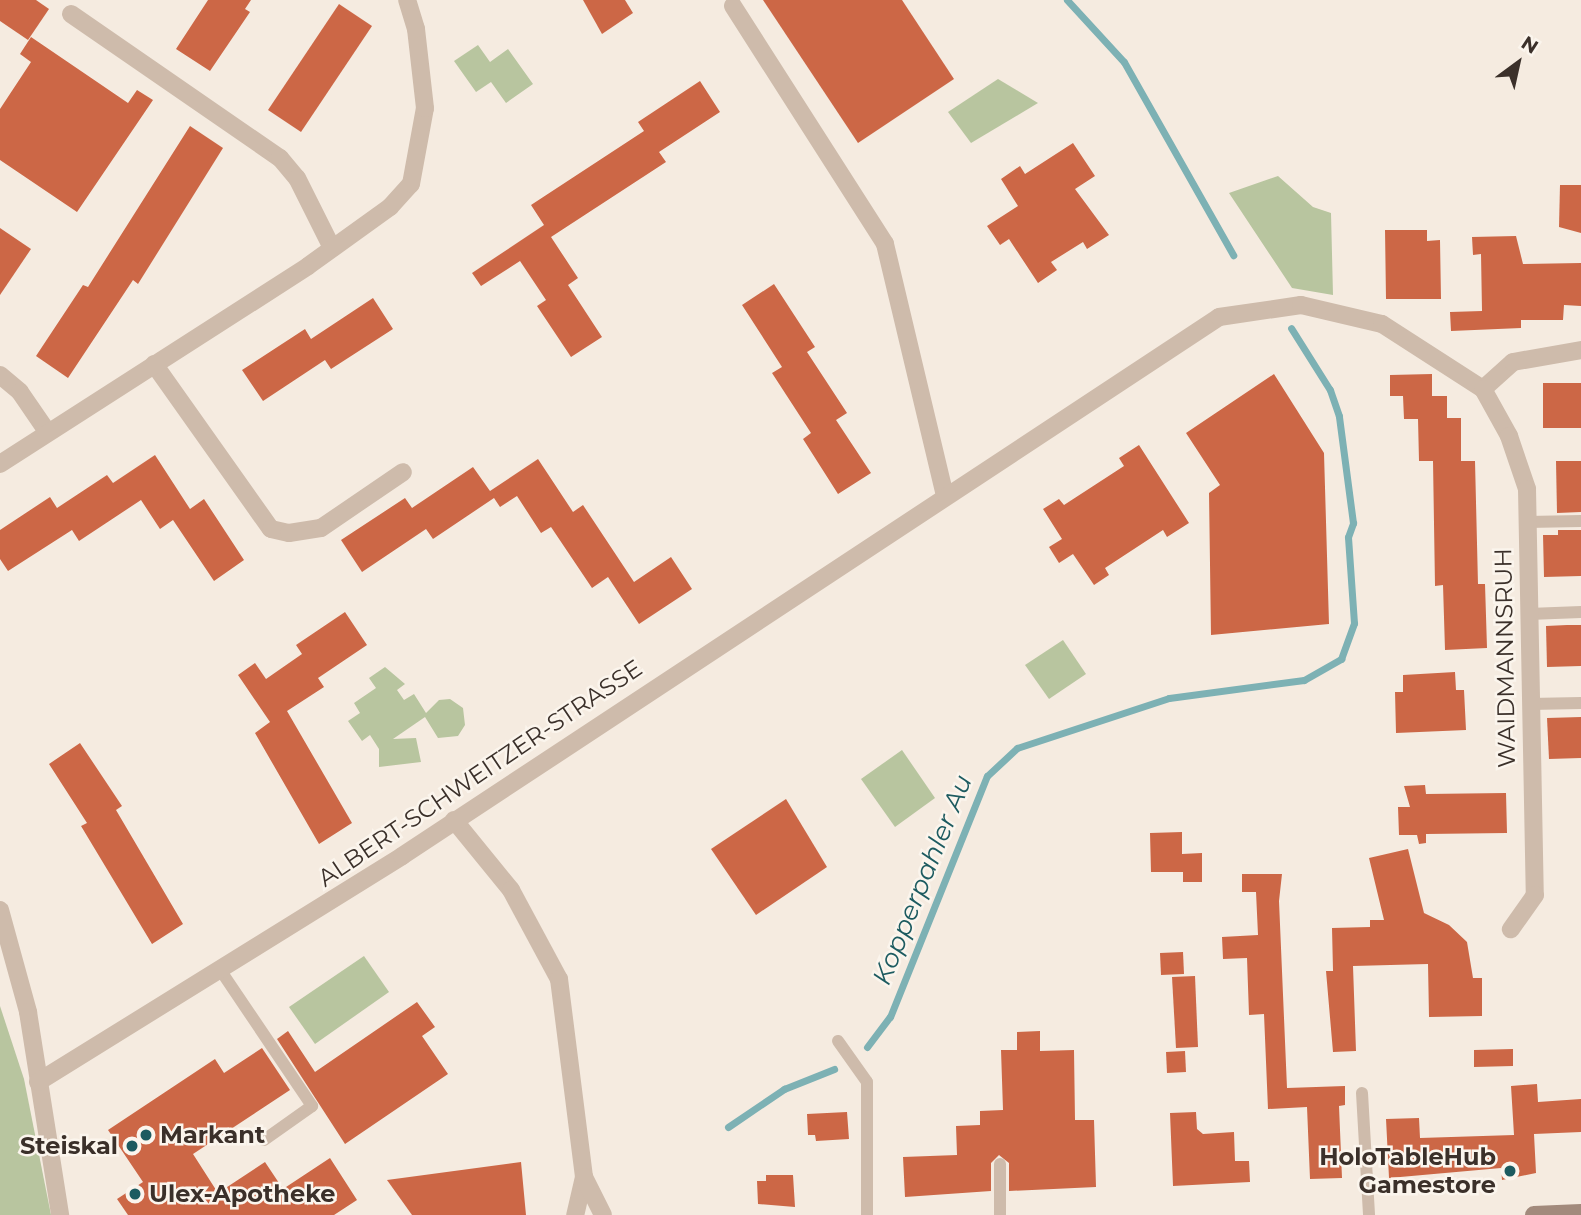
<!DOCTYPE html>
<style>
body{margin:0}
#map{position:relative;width:1581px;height:1215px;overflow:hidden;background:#f5ebe0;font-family:Montserrat,sans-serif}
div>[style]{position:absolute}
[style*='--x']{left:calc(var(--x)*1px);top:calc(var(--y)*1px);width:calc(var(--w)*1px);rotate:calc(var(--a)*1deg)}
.green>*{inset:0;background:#b8c59f}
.stream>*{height:7px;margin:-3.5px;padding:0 3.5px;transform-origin:3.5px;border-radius:3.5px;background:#7db1b4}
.building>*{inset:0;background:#cc6746}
.lane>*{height:12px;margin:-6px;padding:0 6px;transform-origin:6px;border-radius:6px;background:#cebbab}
.street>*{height:18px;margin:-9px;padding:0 9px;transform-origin:9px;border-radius:9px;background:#cebbab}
.secondary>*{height:18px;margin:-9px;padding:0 9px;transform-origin:9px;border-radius:9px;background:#a28a7c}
.dots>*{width:19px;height:19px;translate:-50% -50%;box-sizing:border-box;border:4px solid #fbf5ed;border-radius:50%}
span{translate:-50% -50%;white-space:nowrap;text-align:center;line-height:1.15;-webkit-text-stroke:5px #fbf5ed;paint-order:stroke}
.street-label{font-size:24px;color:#3b302a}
.poi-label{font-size:24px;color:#3b302a;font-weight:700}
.left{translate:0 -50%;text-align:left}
.right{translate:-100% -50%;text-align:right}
.water-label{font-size:26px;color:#1d5b60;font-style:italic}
.north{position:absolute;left:1483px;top:28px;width:70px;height:70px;-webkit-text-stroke:5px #fbf5ed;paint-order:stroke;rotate:33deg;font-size:19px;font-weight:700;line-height:28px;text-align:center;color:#3b302a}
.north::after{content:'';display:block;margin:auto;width:24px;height:32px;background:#3b302a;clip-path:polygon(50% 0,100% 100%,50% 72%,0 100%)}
</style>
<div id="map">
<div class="green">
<i style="clip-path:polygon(478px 45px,490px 62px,508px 49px,533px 84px,506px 103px,491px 82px,476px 92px,454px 61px)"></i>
<i style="clip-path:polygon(998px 79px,1038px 103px,971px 143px,948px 112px)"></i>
<i style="clip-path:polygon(1278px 176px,1313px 207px,1331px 213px,1333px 295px,1292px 288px,1229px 193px)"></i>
<i style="clip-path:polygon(1063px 640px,1086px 674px,1049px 699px,1025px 665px)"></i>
<i style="clip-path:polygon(385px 667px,405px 684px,397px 690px,404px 700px,414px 694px,426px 713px,439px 700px,450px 699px,463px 708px,465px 725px,458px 736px,438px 738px,425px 717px,393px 739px,416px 738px,421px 762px,379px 767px,379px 749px,370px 735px,362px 741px,348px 721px,360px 713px,354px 703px,376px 688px,369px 678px)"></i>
<i style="clip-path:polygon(902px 750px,935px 798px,895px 827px,861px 779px)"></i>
<i style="clip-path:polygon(364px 956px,389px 992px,315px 1044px,289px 1007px)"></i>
<i style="clip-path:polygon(0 1006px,24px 1079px,51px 1215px,0 1215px)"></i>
</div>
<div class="stream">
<i style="--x:1067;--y:0;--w:84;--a:47.4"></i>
<i style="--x:1124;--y:62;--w:222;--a:60.5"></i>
<i style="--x:867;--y:1047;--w:38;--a:-53"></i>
<i style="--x:890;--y:1017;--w:260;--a:-68.1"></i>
<i style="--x:987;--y:776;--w:41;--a:-43"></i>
<i style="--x:1017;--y:748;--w:160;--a:-18.2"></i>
<i style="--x:1169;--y:698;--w:136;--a:-7.6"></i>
<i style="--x:1304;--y:680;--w:43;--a:-29.6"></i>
<i style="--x:1341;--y:659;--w:38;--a:-70"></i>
<i style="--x:1354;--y:623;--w:86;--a:-94"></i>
<i style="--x:1348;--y:537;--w:15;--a:-70"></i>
<i style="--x:1353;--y:523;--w:108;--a:-97.5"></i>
<i style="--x:1339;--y:416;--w:28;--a:-109"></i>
<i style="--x:1330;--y:390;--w:73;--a:-122.2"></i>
<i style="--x:728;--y:1127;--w:68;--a:-34.2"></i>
<i style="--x:784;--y:1089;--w:54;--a:-21.8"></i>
</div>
<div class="building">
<i style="clip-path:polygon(0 0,36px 0,49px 9px,28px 40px,0 21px)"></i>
<i style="clip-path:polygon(208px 0,251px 0,245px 9px,250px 12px,210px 71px,176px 49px)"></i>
<i style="clip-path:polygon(583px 0,625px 0,633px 13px,602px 34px)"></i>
<i style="clip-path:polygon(763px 0,902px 0,954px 79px,858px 143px)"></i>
<i style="clip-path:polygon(339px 4px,372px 26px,301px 132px,268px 110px)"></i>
<i style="clip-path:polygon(31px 37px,128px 103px,137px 90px,153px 100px,77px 212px,0 160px,0 109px,31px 62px,20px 54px)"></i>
<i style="clip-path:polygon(700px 81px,720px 112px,659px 152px,666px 162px,551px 237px,578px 278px,568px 285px,602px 337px,571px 357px,537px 306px,546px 300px,520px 261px,481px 286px,472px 273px,544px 225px,531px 205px,644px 131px,638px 122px)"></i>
<i style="clip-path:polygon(190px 126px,223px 148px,138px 284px,133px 280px,68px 378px,36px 356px,83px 285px,88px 287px)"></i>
<i style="clip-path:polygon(1073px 143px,1095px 176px,1075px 189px,1109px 235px,1087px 249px,1083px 242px,1051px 262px,1057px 270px,1038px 283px,1009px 239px,1000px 245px,987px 226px,1018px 206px,1001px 179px,1020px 166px,1025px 174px)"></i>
<i style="clip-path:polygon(1560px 185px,1581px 185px,1581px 233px,1559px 227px)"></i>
<i style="clip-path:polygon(0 228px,31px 249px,0 295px)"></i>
<i style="clip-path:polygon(1385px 230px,1427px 230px,1427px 241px,1440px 240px,1441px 299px,1386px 299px)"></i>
<i style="clip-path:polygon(1516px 236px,1523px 264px,1581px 263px,1581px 306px,1564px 305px,1563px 320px,1521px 320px,1521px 328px,1451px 331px,1450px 312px,1482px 311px,1481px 254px,1473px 255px,1472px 237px)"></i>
<i style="clip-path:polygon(774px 284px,815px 347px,807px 352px,847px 413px,836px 420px,871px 473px,838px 494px,803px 439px,811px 433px,772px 373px,782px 367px,742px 305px)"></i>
<i style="clip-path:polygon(373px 298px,393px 329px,331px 369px,325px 360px,263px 401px,242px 370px,305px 329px,311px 339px)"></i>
<i style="clip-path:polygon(1274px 374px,1324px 453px,1329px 624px,1211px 635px,1209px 493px,1220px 485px,1186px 433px)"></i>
<i style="clip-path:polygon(1432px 374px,1432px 396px,1447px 396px,1447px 418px,1461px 418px,1461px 461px,1475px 461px,1478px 584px,1485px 584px,1487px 648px,1445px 650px,1443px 585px,1435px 586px,1433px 461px,1419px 461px,1418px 419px,1404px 419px,1403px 396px,1390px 396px,1390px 375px)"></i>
<i style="clip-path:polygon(1543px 383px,1581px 383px,1581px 428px,1543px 428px)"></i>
<i style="clip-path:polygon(1139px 445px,1189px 523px,1167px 537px,1163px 530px,1105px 568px,1109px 575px,1094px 585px,1073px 554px,1059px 563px,1049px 547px,1062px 539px,1043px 509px,1059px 499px,1064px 505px,1124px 466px,1119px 458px)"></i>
<i style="clip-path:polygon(155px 455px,190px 509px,204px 499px,244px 560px,214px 581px,173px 520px,160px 529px,141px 500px,79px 541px,72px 530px,8px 571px,0 559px,0 530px,50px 497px,57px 508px,107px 475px,113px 483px)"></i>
<i style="clip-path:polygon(538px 459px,573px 512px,583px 505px,634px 582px,671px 557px,692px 589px,639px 624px,608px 577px,592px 588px,551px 527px,541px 533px,517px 496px,500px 507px,494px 498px,433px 539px,426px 529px,362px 572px,341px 540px,405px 498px,412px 508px,473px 467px,490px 491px)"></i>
<i style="clip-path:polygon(1556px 461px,1581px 461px,1581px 512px,1557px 513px)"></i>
<i style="clip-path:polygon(1558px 530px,1581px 530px,1581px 576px,1544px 577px,1543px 535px,1558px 535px)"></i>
<i style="clip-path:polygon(345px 612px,367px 645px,318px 678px,324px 687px,287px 711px,352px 823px,319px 844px,255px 733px,270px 722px,238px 675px,255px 663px,266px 679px,302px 654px,296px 645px)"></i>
<i style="clip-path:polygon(1567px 625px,1581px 625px,1581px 666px,1547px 667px,1546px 626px)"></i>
<i style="clip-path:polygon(1455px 672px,1456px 690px,1464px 690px,1466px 730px,1396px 733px,1395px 692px,1403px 692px,1403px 675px)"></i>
<i style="clip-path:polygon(1581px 717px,1581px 758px,1549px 759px,1547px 718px)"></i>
<i style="clip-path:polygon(80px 743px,122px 806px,116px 810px,183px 924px,152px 944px,81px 826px,87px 823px,49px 764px)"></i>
<i style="clip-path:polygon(1425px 785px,1426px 794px,1506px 793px,1507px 833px,1426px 834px,1426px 843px,1419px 844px,1417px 835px,1399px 835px,1398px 807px,1410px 807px,1404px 786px)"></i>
<i style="clip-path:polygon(786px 799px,827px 867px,756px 915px,711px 849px)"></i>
<i style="clip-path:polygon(1182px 832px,1182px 854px,1202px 853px,1202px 882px,1183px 882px,1183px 872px,1151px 872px,1150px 833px)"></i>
<i style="clip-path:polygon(1408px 849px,1424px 913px,1449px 925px,1467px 942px,1473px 978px,1482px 978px,1482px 1016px,1429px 1017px,1428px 964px,1353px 966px,1356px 1051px,1333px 1052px,1326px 971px,1333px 971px,1332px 928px,1370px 927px,1370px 920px,1384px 920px,1369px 858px)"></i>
<i style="clip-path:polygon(1242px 874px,1282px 874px,1279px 901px,1287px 1088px,1345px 1086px,1345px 1105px,1339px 1106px,1342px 1178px,1310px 1179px,1307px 1107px,1268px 1109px,1264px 1014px,1249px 1015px,1247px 958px,1223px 959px,1222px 937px,1258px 935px,1256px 892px,1242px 892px)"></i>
<i style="clip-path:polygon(1183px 952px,1184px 974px,1161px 975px,1160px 953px)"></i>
<i style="clip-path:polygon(1195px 976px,1198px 1047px,1176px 1048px,1172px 977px)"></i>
<i style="clip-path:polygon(417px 1002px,435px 1027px,422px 1036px,448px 1074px,345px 1144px,277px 1039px,288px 1031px,315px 1072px)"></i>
<i style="clip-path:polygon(1040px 1031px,1040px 1051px,1074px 1050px,1075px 1120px,1094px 1120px,1096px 1187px,1009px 1191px,1009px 1163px,999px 1155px,991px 1163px,991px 1191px,905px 1197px,903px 1157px,957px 1155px,956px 1126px,980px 1125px,980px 1111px,1003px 1110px,1001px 1050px,1017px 1050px,1017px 1032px)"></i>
<i style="clip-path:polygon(262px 1048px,290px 1090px,193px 1154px,218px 1193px,265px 1162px,283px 1189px,330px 1158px,357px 1200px,334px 1215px,128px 1215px,117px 1199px,143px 1182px,108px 1130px,215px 1059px,224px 1073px)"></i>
<i style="clip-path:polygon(1513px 1049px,1513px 1066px,1474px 1067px,1474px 1050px)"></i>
<i style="clip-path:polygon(1185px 1051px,1186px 1072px,1167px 1073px,1166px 1052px)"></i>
<i style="clip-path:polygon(1537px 1084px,1538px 1102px,1581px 1099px,1581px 1132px,1534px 1134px,1536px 1173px,1502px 1180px,1501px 1168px,1389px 1178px,1386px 1119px,1419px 1118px,1420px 1138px,1514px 1135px,1511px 1086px)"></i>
<i style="clip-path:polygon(847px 1112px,849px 1139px,816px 1141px,815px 1135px,808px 1135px,807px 1114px)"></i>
<i style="clip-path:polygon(1196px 1112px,1197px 1129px,1203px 1134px,1234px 1132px,1235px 1161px,1249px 1161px,1250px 1182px,1173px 1186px,1170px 1113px)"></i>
<i style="clip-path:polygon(521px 1162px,526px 1215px,412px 1215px,387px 1180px)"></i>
<i style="clip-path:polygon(766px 1175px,793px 1175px,795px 1207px,758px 1204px,757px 1181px,766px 1181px)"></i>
</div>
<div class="lane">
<i style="--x:1527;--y:522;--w:54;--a:-1.1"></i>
<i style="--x:1529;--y:614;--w:52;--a:-2.2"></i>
<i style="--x:1530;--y:704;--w:51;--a:-1.1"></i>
<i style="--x:221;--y:971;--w:163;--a:56"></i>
<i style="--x:312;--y:1106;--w:59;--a:144.7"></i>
<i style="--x:838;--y:1041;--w:50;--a:54.7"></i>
<i style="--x:867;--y:1082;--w:133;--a:90"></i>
<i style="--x:1362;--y:1093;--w:122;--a:86.7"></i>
<i style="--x:1000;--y:1164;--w:51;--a:90"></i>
</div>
<div class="street">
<i style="--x:733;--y:6;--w:282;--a:57.4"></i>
<i style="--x:885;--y:244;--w:258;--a:76.6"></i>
<i style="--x:71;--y:14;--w:254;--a:34.6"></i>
<i style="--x:280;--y:158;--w:26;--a:50"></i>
<i style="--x:297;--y:178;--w:78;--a:63.4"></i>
<i style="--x:154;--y:364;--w:202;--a:54.7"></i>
<i style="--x:271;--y:529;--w:18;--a:13"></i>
<i style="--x:289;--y:533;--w:32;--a:-9"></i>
<i style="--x:321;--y:528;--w:99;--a:-34.3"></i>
<i style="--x:0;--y:375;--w:26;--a:40"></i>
<i style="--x:20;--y:392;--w:46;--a:55.6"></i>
<i style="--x:1483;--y:389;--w:40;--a:-42"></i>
<i style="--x:1513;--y:362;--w:69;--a:-10"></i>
<i style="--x:0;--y:464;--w:366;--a:-32.7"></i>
<i style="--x:308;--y:266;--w:101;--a:-35.7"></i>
<i style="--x:390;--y:207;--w:31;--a:-48"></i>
<i style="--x:411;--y:184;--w:77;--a:-79.6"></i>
<i style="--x:425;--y:108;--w:80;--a:-96.5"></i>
<i style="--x:416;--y:29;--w:30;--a:-107"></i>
<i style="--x:454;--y:820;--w:90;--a:50.8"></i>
<i style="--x:511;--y:890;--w:101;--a:61.7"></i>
<i style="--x:559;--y:979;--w:200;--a:82.8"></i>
<i style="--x:584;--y:1177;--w:39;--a:103"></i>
<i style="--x:0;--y:910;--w:106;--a:74.6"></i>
<i style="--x:28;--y:1012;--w:206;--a:81"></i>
<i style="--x:38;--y:1082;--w:428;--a:-31.8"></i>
<i style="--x:402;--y:856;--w:979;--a:-33.41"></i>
<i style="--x:1219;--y:317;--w:83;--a:-8.3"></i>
<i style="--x:1301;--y:305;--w:83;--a:13.2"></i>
<i style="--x:1382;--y:324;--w:120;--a:32.8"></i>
<i style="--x:1483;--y:389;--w:54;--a:61"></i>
<i style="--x:1509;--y:436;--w:56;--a:71.2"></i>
<i style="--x:1527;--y:489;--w:406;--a:88.9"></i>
<i style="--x:1535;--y:895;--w:42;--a:125.2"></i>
<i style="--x:584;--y:1177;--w:42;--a:63.4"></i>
</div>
<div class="secondary">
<i style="--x:1534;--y:1215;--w:47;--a:-2.4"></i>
</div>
<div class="dots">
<i style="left:146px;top:1135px;background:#1d5b60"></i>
<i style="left:132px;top:1146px;background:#1d5b60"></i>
<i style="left:1510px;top:1171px;background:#1d5b60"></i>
<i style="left:135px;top:1194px;background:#1d5b60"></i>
</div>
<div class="street-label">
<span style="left:1505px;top:658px;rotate:-91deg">WAIDMANNSRUH</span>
<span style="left:480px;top:773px;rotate:-34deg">ALBERT-SCHWEITZER-STRASSE</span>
</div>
<div class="poi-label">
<span class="left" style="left:160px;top:1135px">Markant</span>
<span class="right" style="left:118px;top:1146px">Steiskal</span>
<span class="right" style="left:1496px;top:1171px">HoloTableHub<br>Gamestore</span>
<span class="left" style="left:149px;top:1194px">Ulex-Apotheke</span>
</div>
<div class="water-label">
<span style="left:923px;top:880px;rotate:-68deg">Kopperpahler Au</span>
</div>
<div class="north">N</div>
</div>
